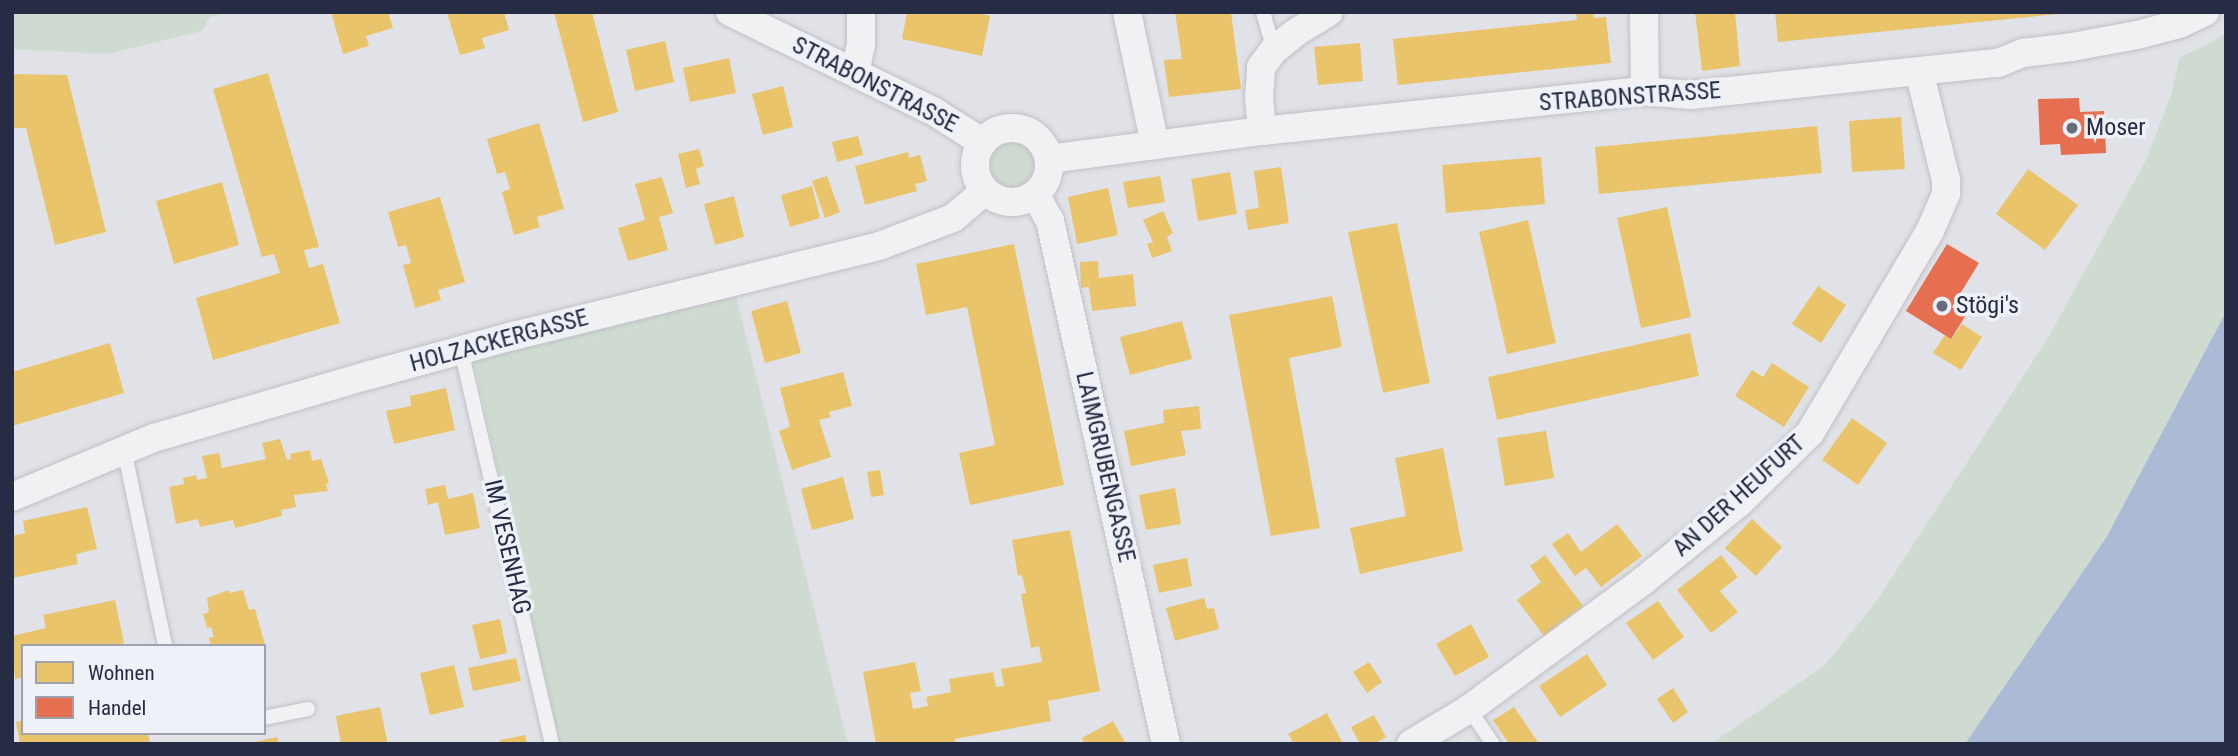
<!DOCTYPE html>
<meta charset="utf-8">
<style>
body{margin:0}
#map{position:relative;width:2238px;height:756px;overflow:hidden;background:#e1e2e7;font-family:"Roboto Condensed",sans-serif}
div>[style]{position:absolute}
[style*='--x']{left:calc(var(--x)*1px);top:calc(var(--y)*1px);width:calc(var(--w)*1px);rotate:calc(var(--a)*1deg)}
.green>*{inset:0;background:#cfdbd1}
.round{border-radius:50%}
.water>*{inset:0;background:#acbad6}
.homes>*{inset:0;background:#e9c46a}
.shops>*{inset:0;background:#e76f51}
.roads{filter:drop-shadow(0 0 2px #bfc0c5) drop-shadow(0 0 2px #bfc0c5)}
.lane>*{height:14px;margin:-7px;padding:0 7px;transform-origin:7px;border-radius:7px;background:#f1f1f3}
.street>*{height:28px;margin:-14px;padding:0 14px;transform-origin:14px;border-radius:14px;background:#f1f1f3}
.street>.ring{margin:-14px;padding:0;box-sizing:content-box;background:none;border:28px solid #f1f1f3;border-radius:50%}
.dots>*{width:19px;height:19px;translate:-50% -50%;box-sizing:border-box;border:4px solid #eef1f7;border-radius:50%}
span{translate:-50% -50%;white-space:nowrap;text-align:center;line-height:1.15;-webkit-text-stroke:7px #eef1f7;paint-order:stroke}
.street-label{font-size:24px;color:#262c43}
.poi-label{font-size:24px;color:#262c43}
.left{translate:0 -50%;text-align:left}
.frame{position:absolute;inset:0;border:14px solid #262c43;pointer-events:none}
.legend{position:absolute;left:21px;top:644px;width:245px;height:91px;box-sizing:border-box;background:#eef1f7;border:2px solid #9ea2af;margin:0;padding:9px 12px;list-style:none;font-size:21px;color:#262c43}
.legend li{display:flex;align-items:center;gap:14px;height:35px}
.legend b{width:35px;border:2px solid #9ea2af}
</style>
<div id="map">
<div class="green">
<i style="clip-path:polygon(12px 12px,233px 12px,210px 17px,202px 31px,108px 54px,12px 49px)"></i>
<i style="clip-path:polygon(2226px 33px,2226px 312px,2106px 538px,1965px 744px,1711px 744px,1825px 665px,1874px 605px,2048px 338px,2146px 160px,2171px 95px,2180px 57px,2209px 44px)"></i>
<i class="round" style="left:988px;top:141px;width:48px;height:48px"></i>
<i style="clip-path:polygon(736px 296px,848px 744px,560px 744px,473px 358px)"></i>
</div>
<div class="water">
<i style="clip-path:polygon(2226px 312px,2226px 744px,1965px 744px,2106px 538px)"></i>
</div>
<div class="homes">
<i style="clip-path:polygon(331px 12px,388px 12px,393px 28px,366px 36px,369px 46px,343px 54px)"></i>
<i style="clip-path:polygon(504px 12px,509px 30px,482px 38px,485px 48px,460px 55px,447px 13px)"></i>
<i style="clip-path:polygon(554px 12px,592px 12px,618px 112px,583px 122px)"></i>
<i style="clip-path:polygon(907px 12px,973px 12px,990px 16px,982px 56px,902px 39px)"></i>
<i style="clip-path:polygon(1175px 12px,1231px 12px,1241px 89px,1169px 97px,1164px 60px,1182px 59px)"></i>
<i style="clip-path:polygon(1576px 12px,1593px 12px,1594px 18px,1606px 17px,1611px 63px,1398px 85px,1393px 39px,1577px 20px)"></i>
<i style="clip-path:polygon(1695px 12px,1735px 12px,1740px 66px,1702px 71px)"></i>
<i style="clip-path:polygon(1775px 12px,2057px 12px,2058px 14px,1778px 42px)"></i>
<i style="clip-path:polygon(665px 41px,674px 82px,635px 91px,626px 50px)"></i>
<i style="clip-path:polygon(1360px 43px,1363px 81px,1318px 85px,1314px 47px)"></i>
<i style="clip-path:polygon(729px 58px,736px 93px,690px 102px,683px 68px)"></i>
<i style="clip-path:polygon(268px 73px,319px 247px,304px 250px,309px 268px,323px 264px,340px 323px,213px 360px,196px 298px,280px 273px,274px 254px,262px 257px,213px 89px)"></i>
<i style="clip-path:polygon(12px 74px,67px 75px,106px 232px,55px 245px,26px 128px,12px 128px)"></i>
<i style="clip-path:polygon(783px 86px,793px 127px,763px 135px,752px 94px)"></i>
<i style="clip-path:polygon(1901px 117px,1905px 169px,1852px 172px,1849px 121px)"></i>
<i style="clip-path:polygon(539px 123px,564px 209px,537px 217px,540px 227px,514px 235px,502px 192px,510px 189px,505px 172px,497px 174px,487px 139px)"></i>
<i style="clip-path:polygon(1817px 126px,1822px 173px,1599px 194px,1595px 147px)"></i>
<i style="clip-path:polygon(858px 136px,863px 155px,837px 162px,832px 142px)"></i>
<i style="clip-path:polygon(699px 149px,704px 166px,696px 169px,700px 184px,686px 188px,678px 154px)"></i>
<i style="clip-path:polygon(908px 152px,909px 158px,920px 155px,927px 181px,915px 184px,917px 191px,865px 205px,855px 166px)"></i>
<i style="clip-path:polygon(1541px 157px,1545px 204px,1446px 213px,1442px 165px)"></i>
<i style="clip-path:polygon(1281px 167px,1289px 223px,1248px 230px,1245px 210px,1259px 208px,1254px 171px)"></i>
<i style="clip-path:polygon(2028px 169px,2078px 205px,2045px 250px,1996px 214px)"></i>
<i style="clip-path:polygon(1230px 172px,1237px 214px,1198px 221px,1191px 179px)"></i>
<i style="clip-path:polygon(827px 176px,840px 212px,825px 218px,812px 181px)"></i>
<i style="clip-path:polygon(1160px 176px,1165px 202px,1128px 208px,1123px 182px)"></i>
<i style="clip-path:polygon(662px 177px,673px 213px,659px 217px,668px 250px,628px 261px,618px 228px,645px 220px,635px 184px)"></i>
<i style="clip-path:polygon(222px 182px,239px 245px,174px 264px,156px 201px)"></i>
<i style="clip-path:polygon(812px 186px,820px 218px,790px 227px,781px 195px)"></i>
<i style="clip-path:polygon(1108px 188px,1118px 235px,1077px 244px,1068px 197px)"></i>
<i style="clip-path:polygon(734px 196px,744px 237px,715px 245px,704px 204px)"></i>
<i style="clip-path:polygon(440px 197px,465px 282px,438px 290px,441px 300px,415px 308px,403px 265px,411px 263px,406px 245px,398px 247px,388px 212px)"></i>
<i style="clip-path:polygon(1667px 207px,1691px 317px,1641px 328px,1617px 218px)"></i>
<i style="clip-path:polygon(1163px 211px,1173px 233px,1167px 237px,1172px 251px,1152px 258px,1147px 244px,1153px 242px,1143px 220px)"></i>
<i style="clip-path:polygon(1528px 220px,1556px 343px,1507px 354px,1479px 232px)"></i>
<i style="clip-path:polygon(1397px 223px,1430px 383px,1383px 393px,1348px 232px)"></i>
<i style="clip-path:polygon(1014px 244px,1064px 485px,970px 505px,959px 453px,995px 445px,967px 307px,926px 315px,916px 264px)"></i>
<i style="clip-path:polygon(1098px 261px,1099px 278px,1133px 274px,1136px 306px,1092px 311px,1089px 287px,1081px 288px,1080px 262px)"></i>
<i style="clip-path:polygon(1818px 286px,1846px 305px,1821px 343px,1792px 324px)"></i>
<i style="clip-path:polygon(1332px 296px,1342px 347px,1289px 358px,1320px 528px,1271px 536px,1229px 315px)"></i>
<i style="clip-path:polygon(787px 301px,801px 353px,765px 363px,751px 311px)"></i>
<i style="clip-path:polygon(1182px 321px,1192px 359px,1130px 375px,1120px 337px)"></i>
<i style="clip-path:polygon(1962px 324px,1982px 337px,1961px 370px,1933px 353px,1945px 335px,1951px 339px)"></i>
<i style="clip-path:polygon(1690px 333px,1699px 376px,1497px 420px,1488px 377px)"></i>
<i style="clip-path:polygon(110px 343px,124px 393px,12px 426px,12px 372px)"></i>
<i style="clip-path:polygon(1772px 363px,1809px 387px,1784px 427px,1735px 396px,1752px 370px,1763px 377px)"></i>
<i style="clip-path:polygon(843px 372px,852px 406px,829px 412px,831px 417px,819px 420px,831px 457px,792px 470px,779px 431px,790px 427px,780px 388px)"></i>
<i style="clip-path:polygon(446px 388px,455px 430px,394px 444px,386px 411px,411px 406px,410px 396px)"></i>
<i style="clip-path:polygon(1199px 406px,1201px 429px,1181px 431px,1186px 455px,1131px 466px,1124px 431px,1164px 423px,1163px 410px)"></i>
<i style="clip-path:polygon(1852px 418px,1887px 443px,1858px 485px,1822px 460px)"></i>
<i style="clip-path:polygon(1546px 431px,1554px 478px,1505px 486px,1497px 438px)"></i>
<i style="clip-path:polygon(280px 439px,287px 460px,291px 459px,290px 454px,310px 450px,312px 461px,321px 459px,329px 483px,326px 484px,328px 491px,294px 495px,296px 507px,281px 510px,282px 516px,235px 528px,233px 520px,200px 527px,198px 519px,176px 524px,169px 487px,184px 484px,183px 478px,196px 475px,197px 480px,207px 478px,202px 456px,219px 453px,222px 468px,266px 459px,262px 443px)"></i>
<i style="clip-path:polygon(1443px 448px,1463px 551px,1360px 574px,1350px 528px,1406px 516px,1395px 458px)"></i>
<i style="clip-path:polygon(880px 470px,884px 495px,871px 497px,867px 472px)"></i>
<i style="clip-path:polygon(843px 477px,854px 519px,812px 530px,801px 489px)"></i>
<i style="clip-path:polygon(445px 485px,448px 499px,473px 493px,480px 528px,445px 535px,438px 502px,428px 505px,425px 489px)"></i>
<i style="clip-path:polygon(1175px 488px,1181px 524px,1146px 530px,1139px 495px)"></i>
<i style="clip-path:polygon(87px 507px,97px 549px,76px 554px,78px 564px,12px 578px,12px 536px,25px 533px,23px 521px)"></i>
<i style="clip-path:polygon(1752px 519px,1782px 547px,1756px 576px,1725px 548px)"></i>
<i style="clip-path:polygon(1617px 524px,1642px 556px,1601px 587px,1586px 568px,1575px 576px,1552px 544px,1568px 533px,1581px 552px)"></i>
<i style="clip-path:polygon(1070px 530px,1100px 691px,1048px 701px,1051px 721px,955px 739px,956px 744px,876px 744px,863px 672px,915px 662px,921px 691px,910px 693px,913px 709px,928px 706px,926px 697px,951px 692px,949px 679px,993px 672px,996px 687px,1004px 686px,1001px 669px,1042px 662px,1039px 646px,1031px 648px,1021px 594px,1026px 593px,1022px 575px,1018px 576px,1012px 540px)"></i>
<i style="clip-path:polygon(1545px 555px,1583px 606px,1544px 636px,1517px 600px,1541px 582px,1530px 566px)"></i>
<i style="clip-path:polygon(1721px 555px,1738px 577px,1720px 591px,1738px 612px,1711px 633px,1677px 590px)"></i>
<i style="clip-path:polygon(1187px 558px,1192px 586px,1159px 593px,1153px 565px)"></i>
<i style="clip-path:polygon(229px 590px,230px 593px,243px 590px,249px 610px,255px 609px,265px 645px,211px 646px,209px 638px,214px 637px,211px 627px,207px 628px,203px 614px,209px 612px,207px 598px)"></i>
<i style="clip-path:polygon(1204px 598px,1207px 609px,1214px 608px,1219px 629px,1175px 641px,1166px 608px)"></i>
<i style="clip-path:polygon(115px 600px,124px 643px,111px 646px,23px 646px,23px 677px,15px 679px,12px 636px,46px 628px,43px 615px)"></i>
<i style="clip-path:polygon(1658px 601px,1684px 637px,1653px 660px,1626px 623px)"></i>
<i style="clip-path:polygon(500px 619px,507px 653px,480px 659px,472px 625px)"></i>
<i style="clip-path:polygon(1471px 624px,1489px 657px,1455px 676px,1436px 644px)"></i>
<i style="clip-path:polygon(1587px 654px,1607px 685px,1560px 717px,1539px 686px)"></i>
<i style="clip-path:polygon(516px 658px,521px 681px,473px 691px,468px 668px)"></i>
<i style="clip-path:polygon(1369px 662px,1382px 682px,1367px 693px,1353px 672px)"></i>
<i style="clip-path:polygon(454px 665px,464px 707px,430px 715px,420px 673px)"></i>
<i style="clip-path:polygon(1673px 688px,1688px 712px,1673px 723px,1657px 699px)"></i>
<i style="clip-path:polygon(380px 707px,388px 744px,341px 744px,336px 716px)"></i>
<i style="clip-path:polygon(1514px 707px,1536px 739px,1539px 744px,1509px 744px,1493px 720px)"></i>
<i style="clip-path:polygon(1327px 713px,1343px 744px,1294px 744px,1288px 734px)"></i>
<i style="clip-path:polygon(1374px 715px,1386px 737px,1374px 744px,1360px 744px,1351px 727px)"></i>
<i style="clip-path:polygon(23px 720px,23px 733px,148px 733px,150px 744px,20px 744px,16px 722px)"></i>
<i style="clip-path:polygon(1113px 721px,1126px 744px,1085px 744px,1082px 738px)"></i>
<i style="clip-path:polygon(525px 735px,527px 744px,500px 744px,500px 740px)"></i>
<i style="clip-path:polygon(277px 737px,279px 744px,249px 744px,249px 743px)"></i>
</div>
<div class="shops">
<i style="clip-path:polygon(2079px 98px,2080px 112px,2104px 111px,2106px 153px,2061px 155px,2060px 144px,2040px 145px,2038px 99px)"></i>
<i style="clip-path:polygon(1947px 244px,1979px 263px,1952px 307px,1966px 315px,1951px 339px,1906px 311px)"></i>
</div>
<div class="roads">
<div class="lane">
<i style="--x:1263;--y:12;--w:40;--a:74"></i>
<i style="--x:461;--y:350;--w:404;--a:77"></i>
<i style="--x:124;--y:449;--w:201;--a:78.2"></i>
<i style="--x:1469;--y:709;--w:42;--a:55.6"></i>
<i style="--x:264;--y:718;--w:45;--a:-11.6"></i>
</div>
<div class="street">
<i style="--x:730;--y:12;--w:226;--a:26"></i>
<i style="--x:933;--y:111;--w:58;--a:32.3"></i>
<i style="--x:1127;--y:12;--w:136;--a:78.1"></i>
<i style="--x:1644;--y:12;--w:79;--a:89.3"></i>
<i style="--x:855;--y:73;--w:30;--a:-78"></i>
<i style="--x:861;--y:44;--w:32;--a:-90"></i>
<i class="ring" style="left:975px;top:128px;width:46px;height:46px"></i>
<i style="--x:1262;--y:131;--w:33;--a:-95"></i>
<i style="--x:1259;--y:98;--w:31;--a:-86"></i>
<i style="--x:1261;--y:67;--w:21;--a:-53"></i>
<i style="--x:1274;--y:50;--w:27;--a:-39"></i>
<i style="--x:1295;--y:33;--w:40;--a:-32"></i>
<i style="--x:1049;--y:159;--w:215;--a:-7.5"></i>
<i style="--x:1262;--y:131;--w:385;--a:-6"></i>
<i style="--x:1645;--y:91;--w:46;--a:5"></i>
<i style="--x:1691;--y:95;--w:309;--a:-6"></i>
<i style="--x:1998;--y:63;--w:27;--a:-22"></i>
<i style="--x:2023;--y:53;--w:49;--a:-7"></i>
<i style="--x:2072;--y:47;--w:66;--a:-10.5"></i>
<i style="--x:2137;--y:35;--w:43;--a:-14.7"></i>
<i style="--x:2179;--y:24;--w:29;--a:-25"></i>
<i style="--x:1035;--y:194;--w:31;--a:61"></i>
<i style="--x:1050;--y:221;--w:536;--a:77.49"></i>
<i style="--x:12;--y:497;--w:154;--a:-22.6"></i>
<i style="--x:154;--y:438;--w:225;--a:-16.3"></i>
<i style="--x:370;--y:375;--w:148;--a:-15.3"></i>
<i style="--x:513;--y:336;--w:377;--a:-13.8"></i>
<i style="--x:879;--y:246;--w:79;--a:-20.7"></i>
<i style="--x:953;--y:218;--w:42;--a:-40.2"></i>
<i style="--x:1411;--y:744;--w:68;--a:-31.1"></i>
<i style="--x:1469;--y:709;--w:216;--a:-36.3"></i>
<i style="--x:1643;--y:581;--w:125;--a:-39.2"></i>
<i style="--x:1740;--y:502;--w:98;--a:-44.6"></i>
<i style="--x:1810;--y:433;--w:235;--a:-59.3"></i>
<i style="--x:1930;--y:231;--w:40;--a:-66.6"></i>
<i style="--x:1946;--y:194;--w:14;--a:-90"></i>
<i style="--x:1946;--y:180;--w:112;--a:-103.9"></i>
</div>
</div>
<div class="dots">
<i style="left:2072px;top:128px;background:#676c7c"></i>
<i style="left:1942px;top:306px;background:#676c7c"></i>
</div>
<div class="street-label">
<span style="left:875px;top:85px;rotate:27deg">STRABONSTRASSE</span>
<span style="left:1630px;top:97px;rotate:-4deg">STRABONSTRASSE</span>
<span style="left:499px;top:341px;rotate:-15deg">HOLZACKERGASSE</span>
<span style="left:1105px;top:467px;rotate:77deg">LAIMGRUBENGASSE</span>
<span style="left:1739px;top:496px;rotate:-42deg">AN DER HEUFURT</span>
<span style="left:507px;top:547px;rotate:77deg">IM VESENHAG</span>
</div>
<div class="poi-label">
<span class="left" style="left:2086px;top:128px">Moser</span>
<span class="left" style="left:1956px;top:306px">Stögi's</span>
</div>
<div class="frame"></div>
<ul class="legend">
<li><b style="height:19px;background:#e9c46a"></b>Wohnen</li>
<li><b style="height:19px;background:#e76f51"></b>Handel</li>
</ul>
</div>
